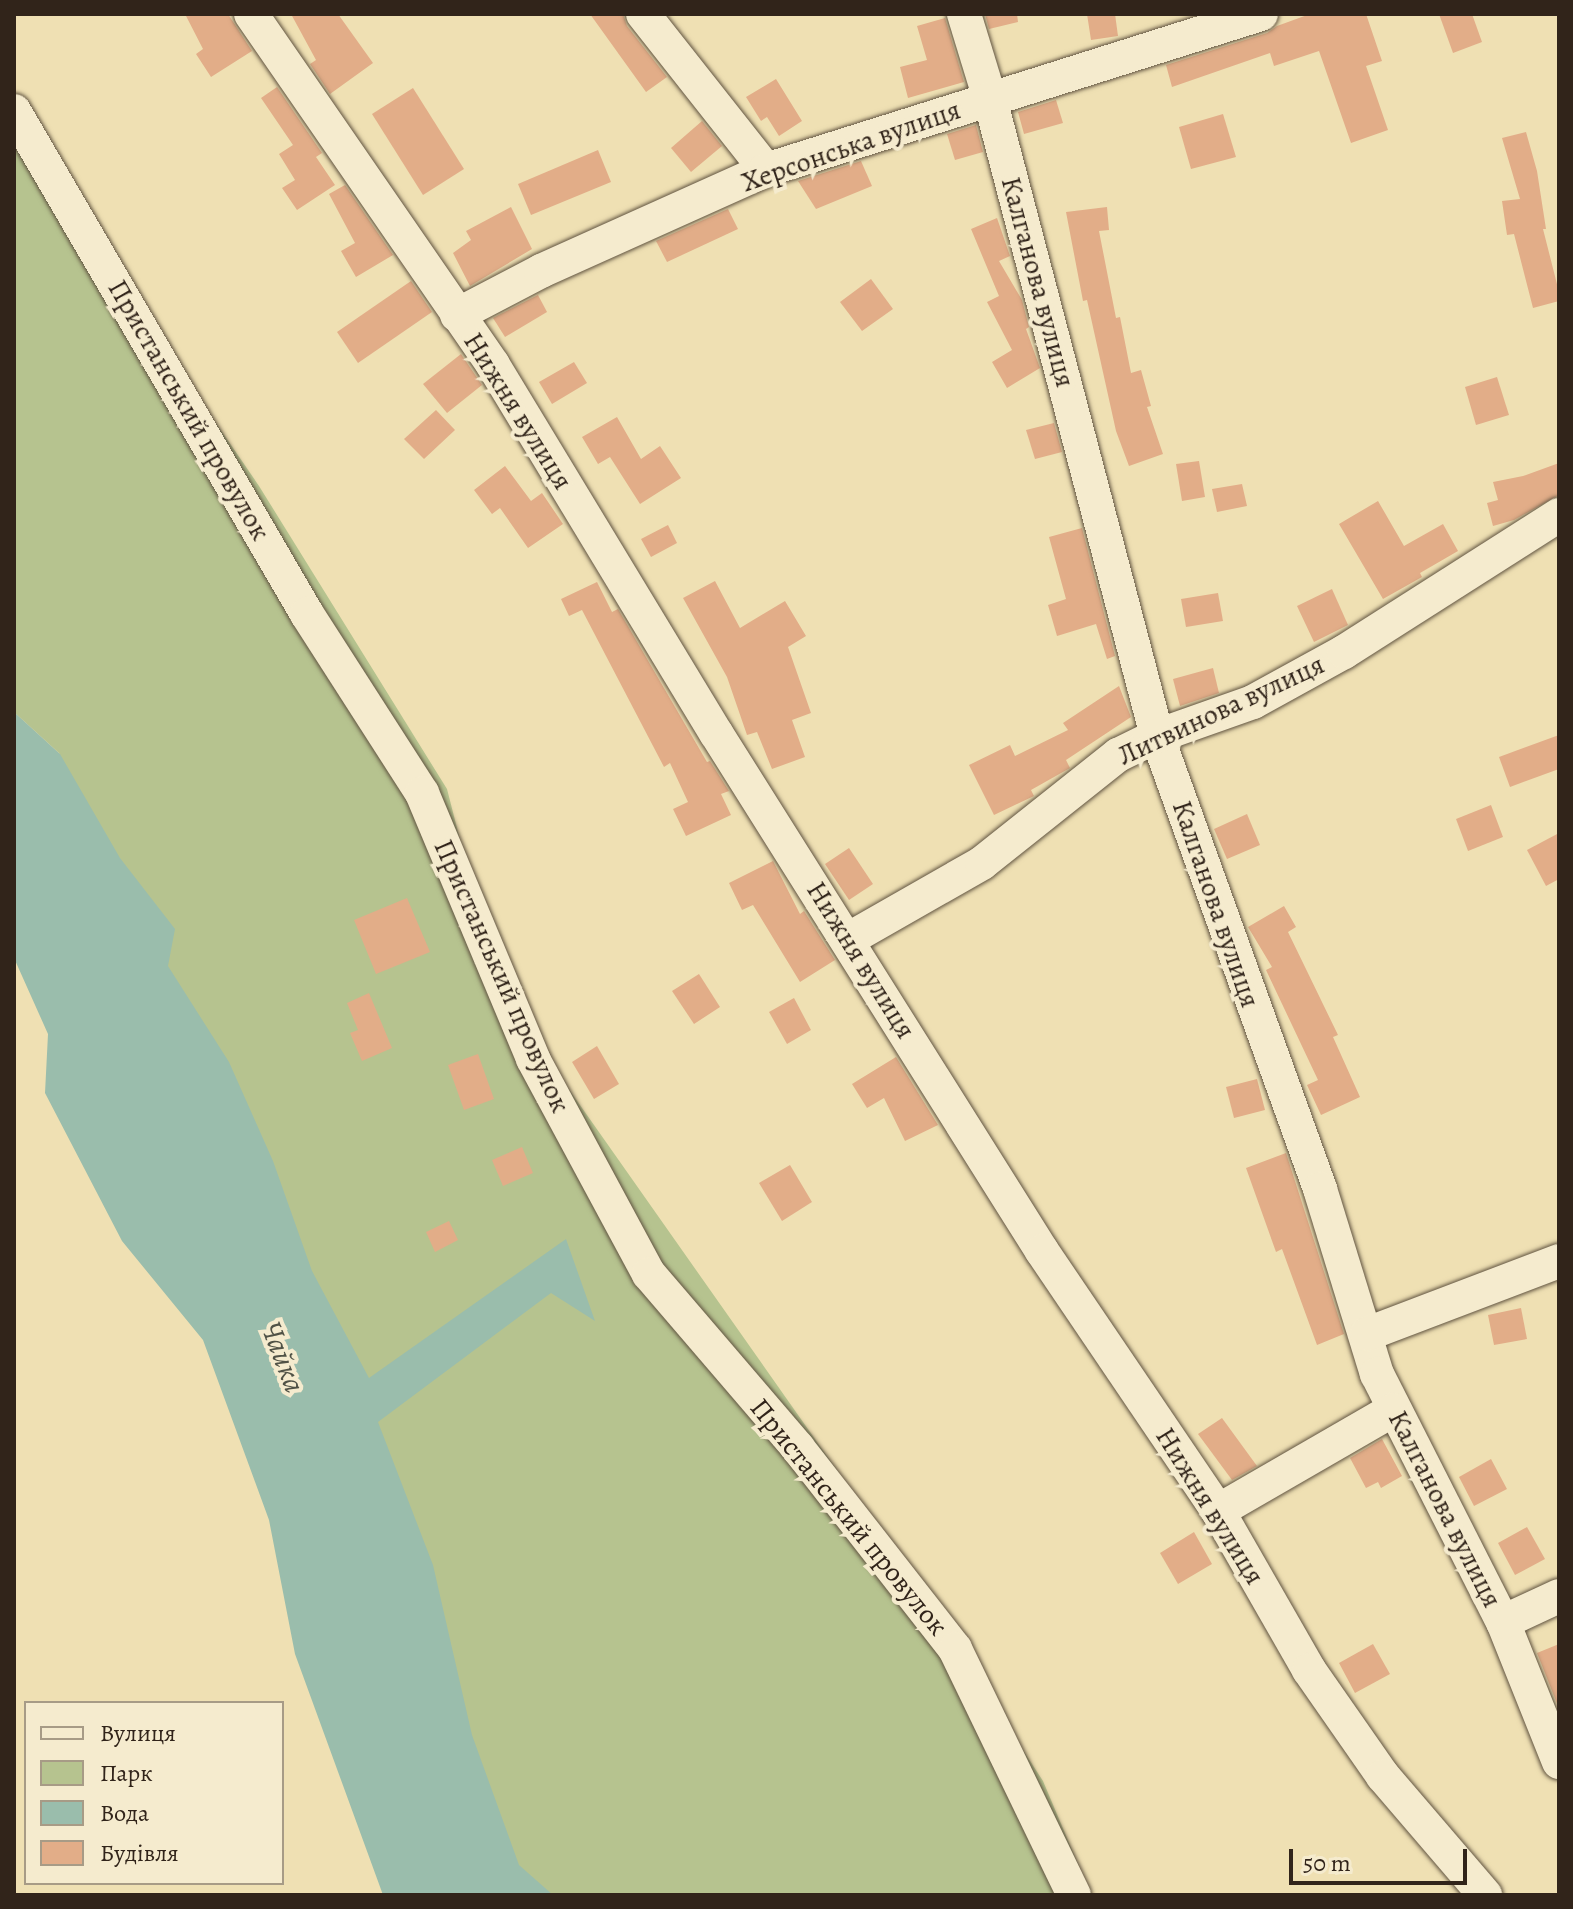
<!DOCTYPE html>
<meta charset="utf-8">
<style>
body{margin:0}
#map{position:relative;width:1573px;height:1909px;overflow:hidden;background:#efe0b3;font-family:Alegreya,serif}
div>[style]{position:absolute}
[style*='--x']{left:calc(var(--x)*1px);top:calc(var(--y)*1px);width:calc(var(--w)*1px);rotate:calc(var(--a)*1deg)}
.green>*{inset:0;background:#b6c38f}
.water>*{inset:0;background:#9abdac}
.building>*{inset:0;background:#e2ad88}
.roads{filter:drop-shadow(0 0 2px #605340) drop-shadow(0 0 2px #605340)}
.minor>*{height:34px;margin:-17px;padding:0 17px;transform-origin:17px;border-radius:17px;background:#f5ebce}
span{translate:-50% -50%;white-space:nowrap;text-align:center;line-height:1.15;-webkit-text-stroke:8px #f5ebce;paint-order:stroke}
.street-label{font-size:28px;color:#31241a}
.water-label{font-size:30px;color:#505246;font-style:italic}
.frame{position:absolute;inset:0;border:16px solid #31241a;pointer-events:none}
.legend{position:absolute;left:24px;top:1701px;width:260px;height:184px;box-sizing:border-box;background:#f5ebce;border:2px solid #a79b86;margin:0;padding:10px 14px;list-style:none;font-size:24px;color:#31241a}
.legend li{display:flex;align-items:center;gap:16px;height:40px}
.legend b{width:40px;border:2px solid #a79b86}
.scale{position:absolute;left:1289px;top:1849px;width:178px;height:36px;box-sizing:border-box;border:4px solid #31241a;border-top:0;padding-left:10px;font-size:24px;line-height:28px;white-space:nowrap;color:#31241a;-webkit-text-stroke:6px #f5ebce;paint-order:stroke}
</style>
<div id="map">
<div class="green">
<i style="clip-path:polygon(14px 128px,259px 486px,447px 789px,467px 867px,556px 1071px,905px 1567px,1043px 1781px,1091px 1895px,466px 1895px,59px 753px,14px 712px)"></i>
</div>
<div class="water">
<i style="clip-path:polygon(14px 712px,60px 754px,120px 858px,175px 929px,168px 966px,229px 1062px,273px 1161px,312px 1271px,369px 1378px,566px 1239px,595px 1321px,551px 1293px,378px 1422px,433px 1565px,472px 1735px,519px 1865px,553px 1895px,383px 1895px,295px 1654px,269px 1520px,203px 1340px,122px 1241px,45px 1093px,48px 1034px,14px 958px)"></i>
</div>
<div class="building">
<i style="clip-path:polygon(185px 14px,228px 14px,252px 51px,211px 77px,196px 54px,203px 49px)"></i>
<i style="clip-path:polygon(291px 14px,338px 14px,373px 63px,330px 94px,310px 64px,316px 60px)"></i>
<i style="clip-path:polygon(590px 14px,623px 14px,627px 26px,667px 77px,646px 92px)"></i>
<i style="clip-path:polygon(985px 14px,1017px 14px,1018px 22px,989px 29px)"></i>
<i style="clip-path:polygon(1087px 14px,1115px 14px,1118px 36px,1091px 40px)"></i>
<i style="clip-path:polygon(1310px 14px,1366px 14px,1382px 61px,1366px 66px,1388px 130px,1351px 143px,1319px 51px,1274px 66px,1270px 53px,1172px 87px,1166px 65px,1267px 33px,1277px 26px)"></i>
<i style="clip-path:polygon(1439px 14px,1472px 14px,1482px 42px,1453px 53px)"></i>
<i style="clip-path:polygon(945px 18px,964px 82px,908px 98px,900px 67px,927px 60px,917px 26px)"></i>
<i style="clip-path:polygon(776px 79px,802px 121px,779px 136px,767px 117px,761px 121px,746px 97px)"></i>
<i style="clip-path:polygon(277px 87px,322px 153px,316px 157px,335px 185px,297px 210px,282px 188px,295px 180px,279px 154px,293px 145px,261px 98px)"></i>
<i style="clip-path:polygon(413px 88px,464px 169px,423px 195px,372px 114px)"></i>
<i style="clip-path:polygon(1056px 100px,1063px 123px,1024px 134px,1018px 112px)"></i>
<i style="clip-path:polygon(1223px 114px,1236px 157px,1191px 169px,1179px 127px)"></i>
<i style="clip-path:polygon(702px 121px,722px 146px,691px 172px,671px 148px)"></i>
<i style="clip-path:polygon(976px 125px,983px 152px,955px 160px,947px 134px)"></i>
<i style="clip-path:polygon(1526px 132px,1537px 171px,1546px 229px,1543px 229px,1559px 292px,1559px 301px,1533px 308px,1514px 234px,1507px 235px,1502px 201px,1520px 199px,1502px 138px)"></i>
<i style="clip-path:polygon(598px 150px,611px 182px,531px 215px,518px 184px)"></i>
<i style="clip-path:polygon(861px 161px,872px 186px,816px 209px,798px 181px)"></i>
<i style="clip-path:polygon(345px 185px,393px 255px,356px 277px,341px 251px,355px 243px,329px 194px)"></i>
<i style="clip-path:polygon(511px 207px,532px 249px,470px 286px,453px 253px,471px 240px,466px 231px)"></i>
<i style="clip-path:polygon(1107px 207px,1109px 230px,1099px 231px,1116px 318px,1120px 317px,1131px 373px,1141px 370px,1151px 406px,1147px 407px,1163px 454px,1129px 466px,1116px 431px,1087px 300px,1083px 301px,1066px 212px)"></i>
<i style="clip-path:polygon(728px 209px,738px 229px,667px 262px,656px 241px)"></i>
<i style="clip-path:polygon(997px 218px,1010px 256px,999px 261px,1022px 300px,1029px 327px,1026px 329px,1040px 368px,1007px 388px,992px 362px,1012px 350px,987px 302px,999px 296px,971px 229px)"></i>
<i style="clip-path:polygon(871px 279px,893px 309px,862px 331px,840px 302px)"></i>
<i style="clip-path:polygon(411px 281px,432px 312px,358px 363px,337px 332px)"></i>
<i style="clip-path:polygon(538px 295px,547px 312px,505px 337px,493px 318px)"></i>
<i style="clip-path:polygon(461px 354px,482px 385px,447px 413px,423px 384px)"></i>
<i style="clip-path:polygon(574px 362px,587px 383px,552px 404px,539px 382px)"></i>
<i style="clip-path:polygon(1497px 377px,1509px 415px,1476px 425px,1465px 387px)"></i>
<i style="clip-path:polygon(436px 410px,455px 430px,424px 459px,404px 439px)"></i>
<i style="clip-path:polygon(617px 417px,641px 459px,660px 446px,681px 478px,640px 504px,610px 457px,598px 464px,582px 437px)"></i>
<i style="clip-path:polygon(1054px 423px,1062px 452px,1035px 459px,1026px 430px)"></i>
<i style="clip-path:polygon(1199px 461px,1205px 497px,1182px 501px,1176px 464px)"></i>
<i style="clip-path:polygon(1559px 463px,1559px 495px,1514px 520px,1493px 526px,1487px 503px,1498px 500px,1493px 482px,1523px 476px)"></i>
<i style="clip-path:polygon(505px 466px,531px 501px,542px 493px,563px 524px,528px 548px,500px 508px,492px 514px,474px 490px)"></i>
<i style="clip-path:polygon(1242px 484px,1247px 506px,1217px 512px,1212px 489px)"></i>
<i style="clip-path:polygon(1378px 501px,1404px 546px,1443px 524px,1458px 551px,1420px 573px,1422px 577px,1383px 599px,1339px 524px)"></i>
<i style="clip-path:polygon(668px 525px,677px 543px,651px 557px,641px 539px)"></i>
<i style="clip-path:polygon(1082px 528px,1115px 656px,1107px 659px,1096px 624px,1057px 636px,1048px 605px,1066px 599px,1049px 537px)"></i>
<i style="clip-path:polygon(715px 581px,740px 628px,785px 601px,806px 636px,788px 647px,811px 713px,792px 720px,805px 757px,772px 769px,757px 732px,747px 735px,727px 677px,683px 598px)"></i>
<i style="clip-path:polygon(597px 582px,612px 612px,618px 609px,707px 762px,710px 761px,729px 791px,721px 794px,731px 815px,686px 836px,673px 809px,688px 802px,670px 763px,664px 767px,582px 610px,569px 616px,561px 599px)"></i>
<i style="clip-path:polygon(1332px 589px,1348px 625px,1314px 642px,1297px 606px)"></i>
<i style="clip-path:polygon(1218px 593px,1223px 621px,1186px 627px,1181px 599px)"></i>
<i style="clip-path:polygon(1213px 668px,1219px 693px,1180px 706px,1173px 679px)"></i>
<i style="clip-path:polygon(1119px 686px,1131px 717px,1066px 760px,1070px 768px,1031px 790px,1034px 796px,994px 815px,969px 765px,1010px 745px,1015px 756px,1068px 730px,1063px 723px)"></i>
<i style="clip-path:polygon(1559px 735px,1559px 769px,1510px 787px,1499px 757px)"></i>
<i style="clip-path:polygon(1491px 805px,1503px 837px,1468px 851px,1456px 819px)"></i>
<i style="clip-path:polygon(1247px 814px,1260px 845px,1227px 859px,1214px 829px)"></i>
<i style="clip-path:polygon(1559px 833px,1559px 879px,1546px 886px,1527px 850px)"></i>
<i style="clip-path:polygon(849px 848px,873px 884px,849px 900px,825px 864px)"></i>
<i style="clip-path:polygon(773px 861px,800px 914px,804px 911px,835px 960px,800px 982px,753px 905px,742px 910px,729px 883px)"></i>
<i style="clip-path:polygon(407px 898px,430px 952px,376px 974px,354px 920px)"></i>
<i style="clip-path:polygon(1284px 906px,1296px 927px,1288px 932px,1338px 1035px,1333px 1037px,1360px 1097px,1321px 1115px,1307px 1085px,1318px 1080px,1266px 970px,1272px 967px,1248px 927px)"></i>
<i style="clip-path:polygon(699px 974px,720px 1007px,694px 1024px,672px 991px)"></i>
<i style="clip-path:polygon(369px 993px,392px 1048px,362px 1061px,350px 1033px,358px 1030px,347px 1003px)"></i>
<i style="clip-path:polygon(794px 998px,811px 1030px,787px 1044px,769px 1012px)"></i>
<i style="clip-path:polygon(597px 1046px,619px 1084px,594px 1099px,572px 1062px)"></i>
<i style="clip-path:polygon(478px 1054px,494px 1099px,464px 1110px,448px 1065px)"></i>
<i style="clip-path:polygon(896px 1057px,938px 1125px,905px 1141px,884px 1098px,867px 1108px,852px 1084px)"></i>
<i style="clip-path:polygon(1257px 1079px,1265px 1110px,1234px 1118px,1226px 1087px)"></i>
<i style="clip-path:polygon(522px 1147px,533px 1173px,503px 1186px,492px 1160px)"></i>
<i style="clip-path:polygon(1286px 1153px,1344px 1334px,1317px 1345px,1282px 1249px,1276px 1252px,1246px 1168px)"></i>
<i style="clip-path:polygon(790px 1165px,812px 1202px,782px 1221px,759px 1183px)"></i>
<i style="clip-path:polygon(449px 1221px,458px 1240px,435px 1252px,426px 1232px)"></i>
<i style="clip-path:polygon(1521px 1308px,1527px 1339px,1494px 1345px,1488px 1315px)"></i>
<i style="clip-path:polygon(1222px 1418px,1257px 1466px,1232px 1480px,1198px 1434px)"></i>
<i style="clip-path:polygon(1382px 1439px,1402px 1476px,1381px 1488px,1378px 1482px,1366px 1488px,1350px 1458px)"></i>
<i style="clip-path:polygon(1491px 1459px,1507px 1489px,1474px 1506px,1459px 1477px)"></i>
<i style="clip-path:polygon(1527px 1527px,1545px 1559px,1515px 1575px,1498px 1543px)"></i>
<i style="clip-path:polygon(1194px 1532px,1212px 1564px,1178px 1584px,1160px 1553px)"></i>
<i style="clip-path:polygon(1373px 1644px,1390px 1674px,1355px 1693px,1339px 1663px)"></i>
<i style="clip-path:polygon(1559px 1644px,1559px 1705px,1558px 1706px,1537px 1653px)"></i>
</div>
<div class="roads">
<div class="minor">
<i style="--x:251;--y:14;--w:426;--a:55.4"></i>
<i style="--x:493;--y:365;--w:430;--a:58.8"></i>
<i style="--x:716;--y:733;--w:612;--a:57.82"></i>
<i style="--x:1042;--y:1251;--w:314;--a:55.9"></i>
<i style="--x:1218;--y:1511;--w:183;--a:60.2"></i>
<i style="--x:1309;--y:1670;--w:129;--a:55.1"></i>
<i style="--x:1383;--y:1776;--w:157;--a:49.4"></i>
<i style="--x:643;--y:14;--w:199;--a:51.7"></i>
<i style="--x:964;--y:14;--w:89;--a:73"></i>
<i style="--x:990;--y:99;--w:659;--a:75.31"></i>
<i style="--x:1157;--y:736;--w:481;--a:70.2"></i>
<i style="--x:1320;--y:1189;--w:194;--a:72.9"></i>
<i style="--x:1377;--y:1374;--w:278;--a:63.1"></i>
<i style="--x:1503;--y:1622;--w:151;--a:68.2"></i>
<i style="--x:14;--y:111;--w:582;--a:59.78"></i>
<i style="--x:307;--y:614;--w:213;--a:57.3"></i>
<i style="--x:422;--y:793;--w:288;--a:67.3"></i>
<i style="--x:533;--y:1059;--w:244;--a:61.7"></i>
<i style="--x:649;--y:1274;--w:229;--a:49.4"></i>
<i style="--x:798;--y:1448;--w:255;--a:52"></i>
<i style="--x:955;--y:1649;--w:273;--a:64.2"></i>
<i style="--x:457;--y:315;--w:95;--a:-27.6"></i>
<i style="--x:541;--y:271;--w:247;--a:-24.2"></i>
<i style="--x:766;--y:170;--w:519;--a:-17.49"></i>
<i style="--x:849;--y:939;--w:153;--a:-29.7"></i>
<i style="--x:982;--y:863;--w:174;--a:-38.5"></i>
<i style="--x:1118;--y:755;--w:43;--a:-26"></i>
<i style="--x:1157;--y:736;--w:102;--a:-19.5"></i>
<i style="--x:1253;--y:702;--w:104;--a:-28.8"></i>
<i style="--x:1344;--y:652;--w:255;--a:-32.5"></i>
<i style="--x:1367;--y:1334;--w:205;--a:-20.8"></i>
<i style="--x:1218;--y:1511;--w:202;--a:-30"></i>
<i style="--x:1503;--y:1622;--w:62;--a:-24.9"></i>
</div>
</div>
<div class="street-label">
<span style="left:851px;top:146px;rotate:-19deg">Херсонська вулиця</span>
<span style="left:1038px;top:282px;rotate:75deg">Калганова вулиця</span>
<span style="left:189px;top:410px;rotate:60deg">Пристанський провулок</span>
<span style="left:518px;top:411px;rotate:58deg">Нижня вулиця</span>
<span style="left:1221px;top:710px;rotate:-25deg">Литвинова вулиця</span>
<span style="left:1216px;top:904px;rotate:71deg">Калганова вулиця</span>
<span style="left:861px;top:960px;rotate:58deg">Нижня вулиця</span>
<span style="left:502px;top:976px;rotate:66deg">Пристанський провулок</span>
<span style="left:1210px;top:1506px;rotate:58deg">Нижня вулиця</span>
<span style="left:1445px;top:1509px;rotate:63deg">Калганова вулиця</span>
<span style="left:849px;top:1517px;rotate:51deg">Пристанський провулок</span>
</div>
<div class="water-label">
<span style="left:283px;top:1357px;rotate:69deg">Чайка</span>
</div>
<div class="frame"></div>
<ul class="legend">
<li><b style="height:10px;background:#f5ebce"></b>Вулиця</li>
<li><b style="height:22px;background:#b6c38f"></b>Парк</li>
<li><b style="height:22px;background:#9abdac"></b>Вода</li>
<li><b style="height:22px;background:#e2ad88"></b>Будівля</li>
</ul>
<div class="scale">50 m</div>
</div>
